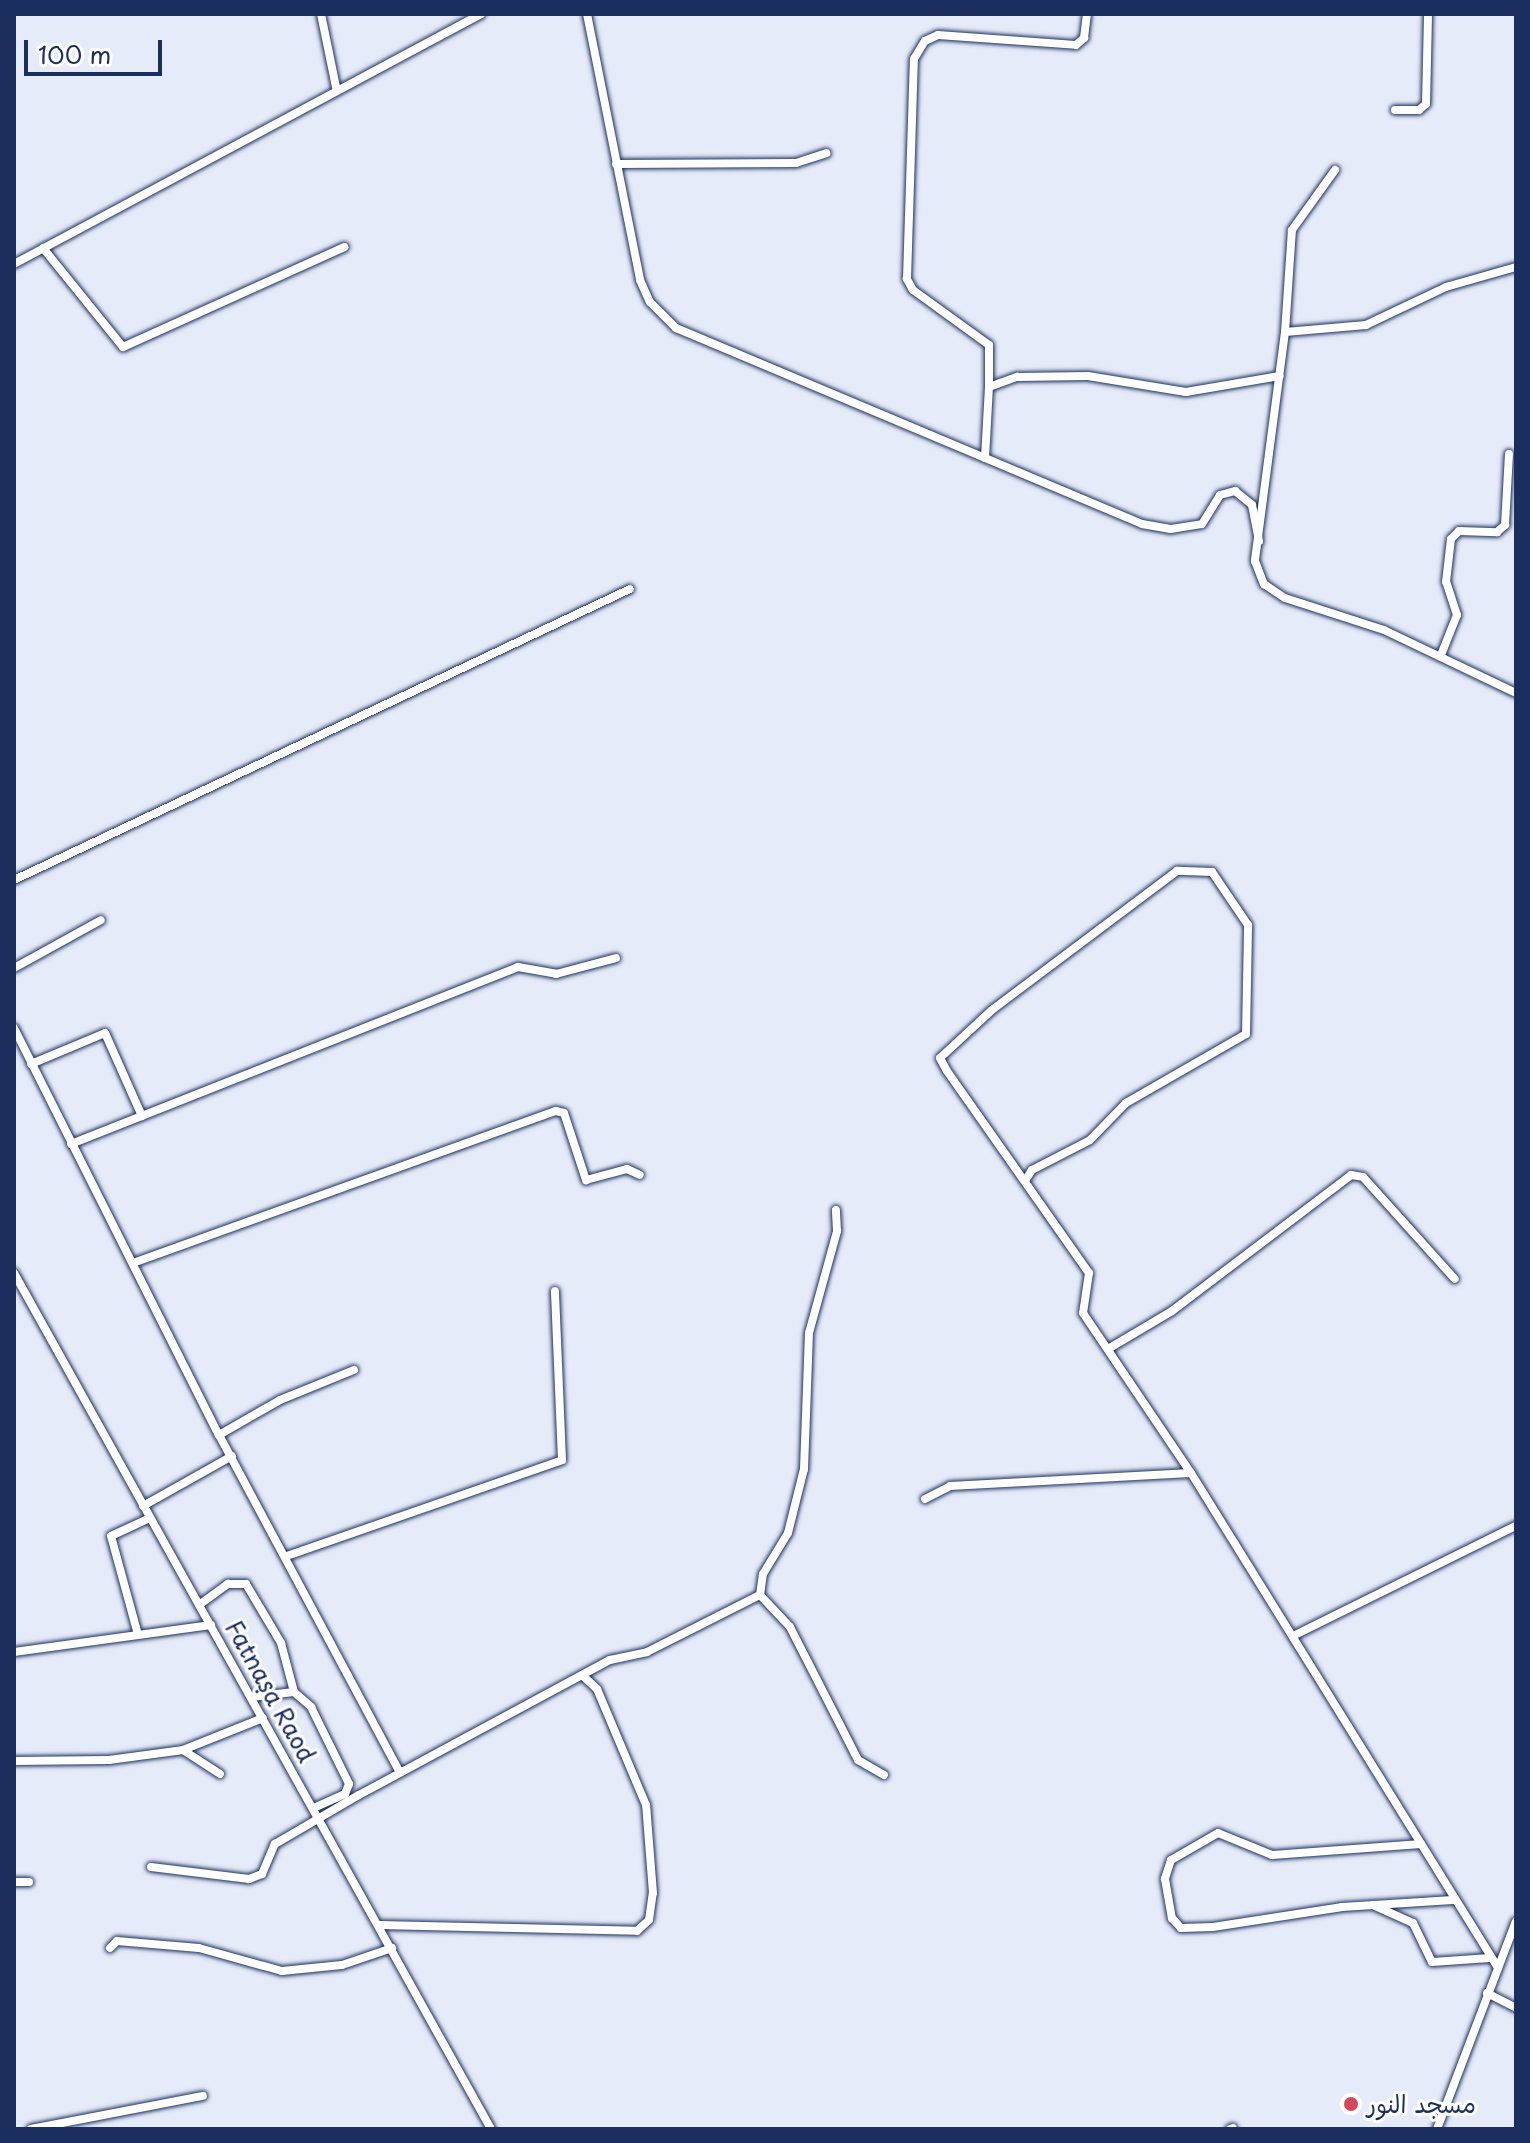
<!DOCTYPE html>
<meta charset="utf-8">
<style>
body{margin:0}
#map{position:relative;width:1530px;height:2143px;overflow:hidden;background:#e6ebf9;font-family:"Playpen Sans","Playpen Sans Arabic",sans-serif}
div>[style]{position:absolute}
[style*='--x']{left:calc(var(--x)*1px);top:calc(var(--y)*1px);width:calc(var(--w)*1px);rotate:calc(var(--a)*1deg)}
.roads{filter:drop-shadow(0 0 2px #1b2f5e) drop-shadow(0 0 2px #1b2f5e)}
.street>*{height:8px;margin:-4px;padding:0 4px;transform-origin:4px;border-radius:4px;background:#fff}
.dots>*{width:22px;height:22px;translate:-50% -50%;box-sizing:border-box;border:4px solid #fff;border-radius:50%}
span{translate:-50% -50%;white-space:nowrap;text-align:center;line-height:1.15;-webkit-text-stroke:6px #fff;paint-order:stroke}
.street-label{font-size:24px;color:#1b2f5e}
.poi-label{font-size:24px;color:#1b2f5e}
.left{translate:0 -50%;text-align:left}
.frame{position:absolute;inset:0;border:16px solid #1b2f5e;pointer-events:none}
.scale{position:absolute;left:24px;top:40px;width:138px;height:36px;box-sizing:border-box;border:4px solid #1b2f5e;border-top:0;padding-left:10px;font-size:24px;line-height:28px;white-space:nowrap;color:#1b2f5e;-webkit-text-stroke:6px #fff;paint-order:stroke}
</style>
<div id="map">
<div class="roads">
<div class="street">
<i style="--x:321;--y:14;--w:75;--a:78.4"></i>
<i style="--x:587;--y:14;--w:271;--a:78.7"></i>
<i style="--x:640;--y:280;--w:24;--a:66"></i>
<i style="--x:650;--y:302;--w:37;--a:45"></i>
<i style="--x:676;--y:328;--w:506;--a:22.81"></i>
<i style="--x:1142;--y:524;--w:29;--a:10"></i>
<i style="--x:1171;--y:529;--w:31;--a:-9"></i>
<i style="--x:1202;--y:524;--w:34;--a:-58"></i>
<i style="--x:1220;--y:495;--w:16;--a:-15"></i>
<i style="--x:1235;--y:491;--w:22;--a:39"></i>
<i style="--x:1252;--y:505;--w:37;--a:79"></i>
<i style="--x:1395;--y:110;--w:24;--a:0"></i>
<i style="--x:1419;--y:110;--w:9;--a:-41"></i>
<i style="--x:1426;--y:104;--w:90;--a:-88.7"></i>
<i style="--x:616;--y:164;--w:180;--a:-0.3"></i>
<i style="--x:796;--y:163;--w:32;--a:-18"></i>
<i style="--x:43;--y:248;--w:127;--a:51.1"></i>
<i style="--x:123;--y:347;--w:243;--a:-24.3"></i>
<i style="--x:14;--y:264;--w:530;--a:-28.16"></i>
<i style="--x:1516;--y:267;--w:73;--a:164.1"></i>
<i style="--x:1446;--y:287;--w:89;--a:154.6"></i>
<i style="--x:1366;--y:325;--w:81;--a:175.1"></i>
<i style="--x:1285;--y:332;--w:231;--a:97.5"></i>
<i style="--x:1255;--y:561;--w:25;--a:69"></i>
<i style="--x:1264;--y:584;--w:25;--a:34"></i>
<i style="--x:1285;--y:598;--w:104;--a:17.9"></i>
<i style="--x:1384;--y:630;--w:146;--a:25.5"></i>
<i style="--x:1285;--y:332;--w:102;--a:-86.1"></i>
<i style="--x:1292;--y:230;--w:74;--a:-54.4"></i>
<i style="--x:989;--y:387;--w:42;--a:-90"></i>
<i style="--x:989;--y:345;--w:94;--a:-144.1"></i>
<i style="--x:913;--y:290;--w:13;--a:-119"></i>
<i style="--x:907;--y:279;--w:220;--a:-88.2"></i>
<i style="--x:914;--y:59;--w:21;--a:-59"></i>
<i style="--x:925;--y:41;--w:14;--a:-25"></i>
<i style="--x:938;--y:35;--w:138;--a:4.1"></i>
<i style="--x:1076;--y:45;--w:11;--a:-41"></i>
<i style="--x:1084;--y:38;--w:24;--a:-83"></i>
<i style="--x:985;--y:458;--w:71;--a:-86.8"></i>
<i style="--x:989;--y:387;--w:30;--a:-20"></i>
<i style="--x:1017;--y:377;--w:71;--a:-0.8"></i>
<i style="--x:1088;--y:376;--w:99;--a:9.3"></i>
<i style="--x:1186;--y:392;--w:95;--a:-9.7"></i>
<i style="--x:1441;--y:655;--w:43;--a:-68.2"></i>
<i style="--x:1457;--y:615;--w:35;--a:-108"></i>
<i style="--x:1446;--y:582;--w:43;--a:-83.4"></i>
<i style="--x:1451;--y:539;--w:11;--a:-45"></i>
<i style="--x:1459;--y:531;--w:38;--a:2"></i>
<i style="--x:1497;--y:532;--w:11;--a:-41"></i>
<i style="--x:1505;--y:525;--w:71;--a:-86.8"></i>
<i style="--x:14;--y:880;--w:681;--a:-25.29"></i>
<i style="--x:14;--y:968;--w:99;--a:-28.9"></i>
<i style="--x:14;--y:1028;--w:456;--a:63.3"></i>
<i style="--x:219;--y:1435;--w:383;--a:61.8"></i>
<i style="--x:31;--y:1064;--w:80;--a:-22.7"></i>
<i style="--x:105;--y:1033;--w:91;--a:66"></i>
<i style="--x:71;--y:1144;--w:481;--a:-21.6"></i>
<i style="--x:518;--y:967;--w:39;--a:10"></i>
<i style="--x:556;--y:974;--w:62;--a:-14.9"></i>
<i style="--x:1025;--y:1181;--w:13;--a:-58"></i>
<i style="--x:1032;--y:1170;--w:65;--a:-27.3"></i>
<i style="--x:1090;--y:1140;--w:52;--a:-45.8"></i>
<i style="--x:1126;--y:1103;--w:138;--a:-29.9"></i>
<i style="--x:1246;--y:1034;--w:109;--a:-88.9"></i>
<i style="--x:1248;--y:925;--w:64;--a:-124.2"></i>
<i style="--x:1212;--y:872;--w:35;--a:-178"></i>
<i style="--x:1177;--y:871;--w:230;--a:143.1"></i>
<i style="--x:993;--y:1009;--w:72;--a:137.2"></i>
<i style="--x:940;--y:1058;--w:15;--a:62"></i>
<i style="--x:947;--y:1071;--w:247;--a:54.9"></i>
<i style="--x:1089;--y:1273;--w:40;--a:98.5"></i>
<i style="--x:1083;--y:1313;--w:193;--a:56"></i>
<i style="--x:1191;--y:1473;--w:580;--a:58.17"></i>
<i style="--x:133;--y:1263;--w:449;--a:-19.8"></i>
<i style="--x:556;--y:1111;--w:8;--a:14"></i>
<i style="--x:564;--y:1113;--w:71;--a:71.8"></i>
<i style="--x:586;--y:1180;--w:42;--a:-15"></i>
<i style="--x:627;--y:1169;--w:14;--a:25"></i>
<i style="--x:14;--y:1273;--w:980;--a:60.87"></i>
<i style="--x:1108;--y:1349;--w:74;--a:-30.7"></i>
<i style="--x:1172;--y:1311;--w:225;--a:-37.2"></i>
<i style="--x:1351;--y:1175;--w:12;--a:9"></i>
<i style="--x:1363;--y:1177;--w:137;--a:48"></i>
<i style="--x:219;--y:1435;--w:70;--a:-29.8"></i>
<i style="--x:280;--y:1400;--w:80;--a:-22.1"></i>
<i style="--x:925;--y:1499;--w:28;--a:-27"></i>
<i style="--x:950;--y:1486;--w:241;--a:-3.1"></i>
<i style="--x:143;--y:1506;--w:102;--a:-29.3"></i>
<i style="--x:287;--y:1556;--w:291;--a:-19.2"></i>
<i style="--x:562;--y:1460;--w:169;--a:-92.4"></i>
<i style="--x:760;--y:1595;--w:21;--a:-82"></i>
<i style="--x:763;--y:1574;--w:48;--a:-58.6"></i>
<i style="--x:788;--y:1533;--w:66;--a:-76"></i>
<i style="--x:804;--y:1469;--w:136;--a:-87.9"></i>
<i style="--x:809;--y:1333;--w:106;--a:-74.6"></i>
<i style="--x:837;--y:1231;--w:21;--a:-93"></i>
<i style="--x:760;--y:1595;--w:44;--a:46.8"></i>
<i style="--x:790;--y:1627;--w:149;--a:62.9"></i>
<i style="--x:858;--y:1760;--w:30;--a:30"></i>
<i style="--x:199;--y:1605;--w:36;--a:-36"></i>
<i style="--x:228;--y:1584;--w:18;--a:0"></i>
<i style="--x:246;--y:1584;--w:69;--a:59.3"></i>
<i style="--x:281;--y:1643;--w:51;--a:75.1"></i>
<i style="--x:137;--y:1631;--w:98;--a:-105.3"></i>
<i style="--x:111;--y:1536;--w:43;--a:-24.8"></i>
<i style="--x:1293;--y:1636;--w:249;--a:-26.3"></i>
<i style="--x:14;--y:1652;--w:199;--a:-7.8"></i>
<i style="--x:252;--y:1697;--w:42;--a:-6.8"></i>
<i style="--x:294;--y:1692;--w:23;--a:41"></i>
<i style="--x:311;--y:1707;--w:86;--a:63.7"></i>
<i style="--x:349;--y:1784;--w:11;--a:112"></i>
<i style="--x:345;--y:1794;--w:34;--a:156"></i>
<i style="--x:183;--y:1750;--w:44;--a:33"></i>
<i style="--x:14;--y:1761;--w:95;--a:-0.6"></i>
<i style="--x:109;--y:1760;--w:75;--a:-7.7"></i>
<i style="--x:183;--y:1750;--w:86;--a:-21.8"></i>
<i style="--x:1421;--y:1844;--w:149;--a:175.8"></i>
<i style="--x:1272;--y:1855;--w:58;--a:-157.8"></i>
<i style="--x:1218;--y:1833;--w:54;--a:150.1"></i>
<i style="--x:1171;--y:1860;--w:20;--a:108"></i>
<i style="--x:1165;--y:1879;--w:40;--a:80"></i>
<i style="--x:1172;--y:1918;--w:13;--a:48"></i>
<i style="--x:1181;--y:1928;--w:32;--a:-2"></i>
<i style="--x:1213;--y:1927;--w:131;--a:-8.8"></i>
<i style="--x:1342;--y:1907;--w:111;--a:-3.6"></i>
<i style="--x:151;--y:1867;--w:99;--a:7"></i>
<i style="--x:249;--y:1879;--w:14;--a:-21"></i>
<i style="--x:262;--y:1874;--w:33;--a:-67"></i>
<i style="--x:275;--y:1844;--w:97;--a:-30.3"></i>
<i style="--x:359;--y:1795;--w:285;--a:-28.3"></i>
<i style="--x:610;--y:1660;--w:38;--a:-12"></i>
<i style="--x:647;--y:1652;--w:127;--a:-26.8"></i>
<i style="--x:14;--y:1882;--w:15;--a:0"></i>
<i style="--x:1373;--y:1905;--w:44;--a:24.2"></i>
<i style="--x:1413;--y:1923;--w:43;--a:64"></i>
<i style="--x:1432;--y:1962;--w:58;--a:-3.9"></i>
<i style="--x:379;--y:1925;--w:258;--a:1.3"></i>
<i style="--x:637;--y:1931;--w:16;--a:-43"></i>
<i style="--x:649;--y:1920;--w:27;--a:-82"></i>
<i style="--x:653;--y:1893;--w:88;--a:-94.5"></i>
<i style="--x:646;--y:1805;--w:126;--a:-112.9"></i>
<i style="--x:597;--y:1689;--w:19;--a:-137"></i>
<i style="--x:110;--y:1948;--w:10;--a:-45"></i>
<i style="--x:117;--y:1941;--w:82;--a:4.9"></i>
<i style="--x:199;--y:1948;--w:86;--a:15.5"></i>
<i style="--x:282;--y:1971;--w:60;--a:-5.7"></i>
<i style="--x:342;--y:1965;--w:53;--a:-18.8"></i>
<i style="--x:1487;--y:1993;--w:33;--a:27"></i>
<i style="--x:31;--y:2129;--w:175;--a:-10.9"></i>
<i style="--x:1230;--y:2129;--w:3;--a:-18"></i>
<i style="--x:1437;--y:2129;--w:222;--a:-69.2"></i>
</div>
</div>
<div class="dots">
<i style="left:1351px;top:2104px;background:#d1495b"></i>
</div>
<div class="street-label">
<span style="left:271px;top:1691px;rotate:61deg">Fatnaṣa Raod</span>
</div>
<div class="poi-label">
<span class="left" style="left:1367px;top:2104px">مسجد النور</span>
</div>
<div class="frame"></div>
<div class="scale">100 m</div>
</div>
